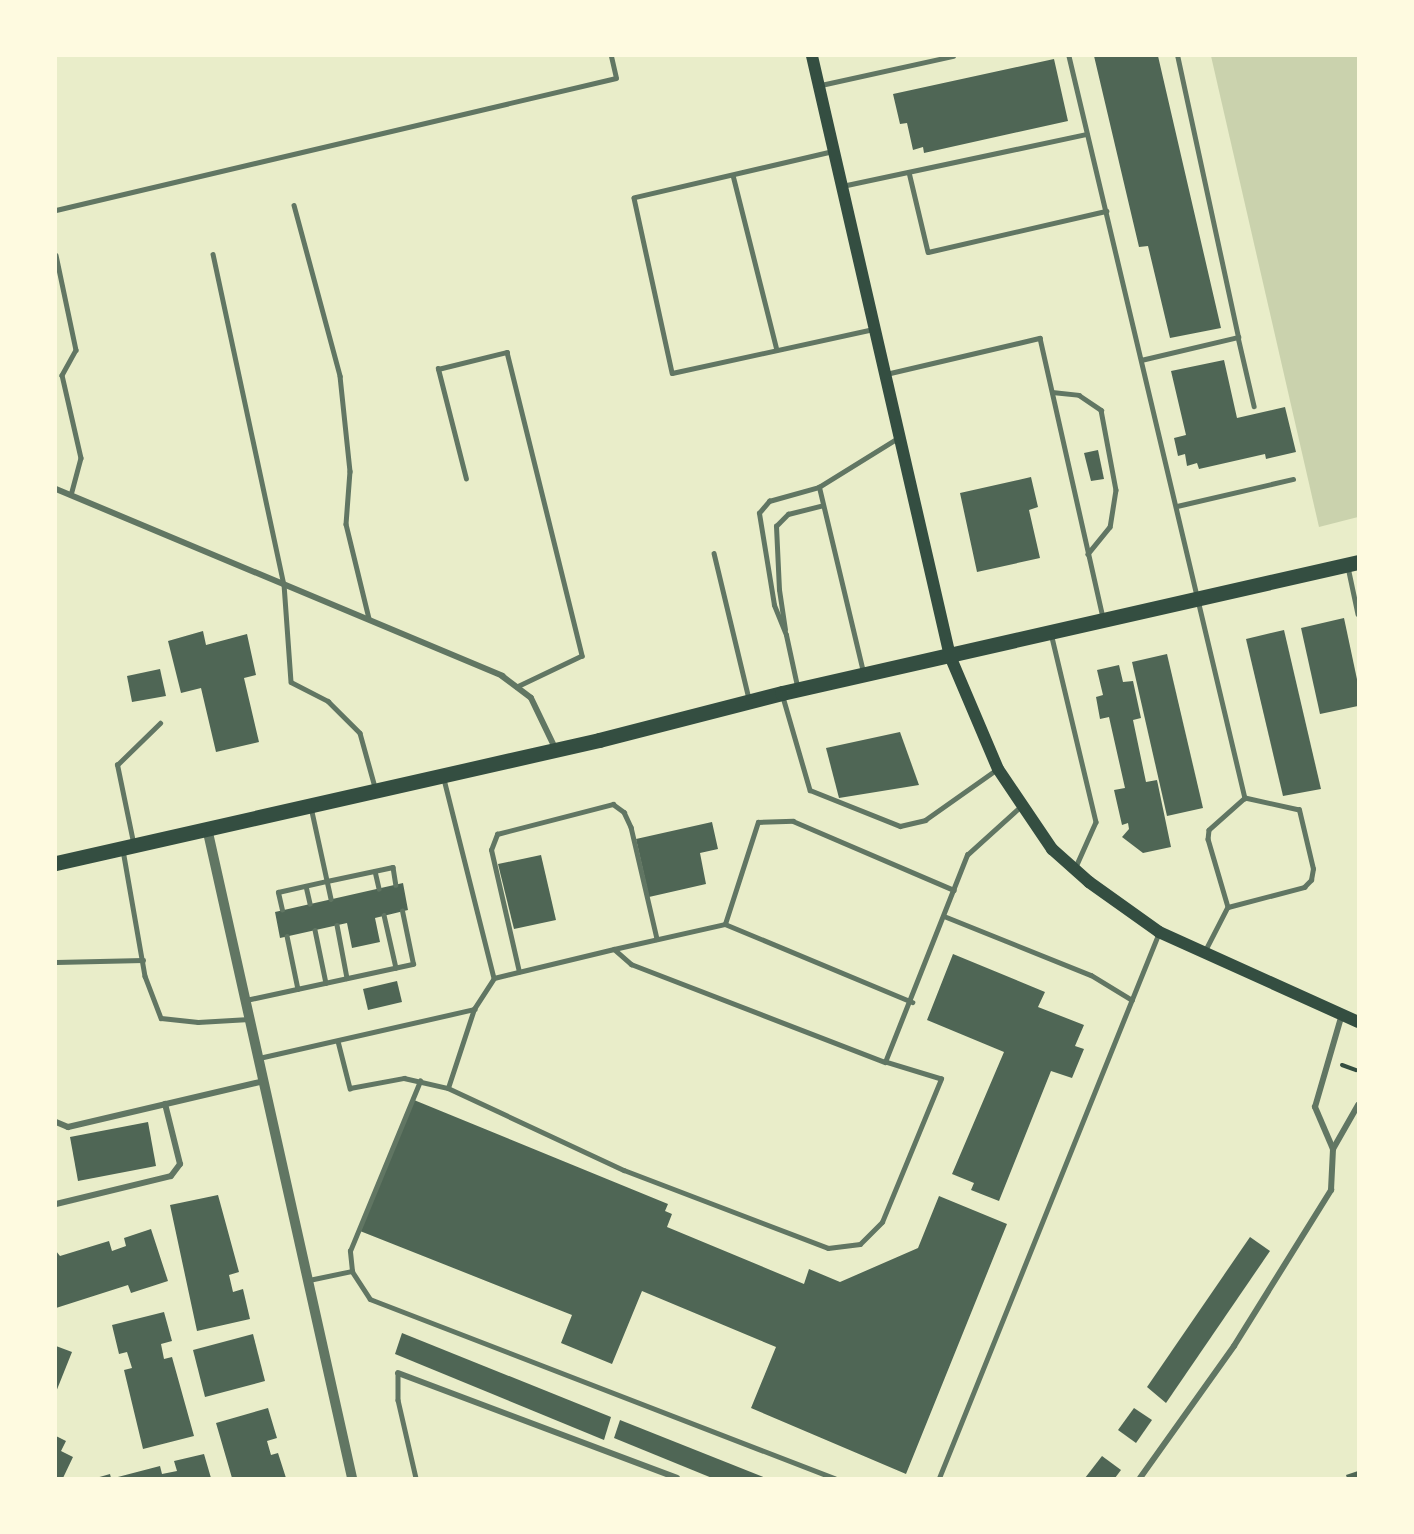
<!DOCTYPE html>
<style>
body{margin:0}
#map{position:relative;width:1414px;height:1534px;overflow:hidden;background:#e9edc9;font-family:"Open Sans",sans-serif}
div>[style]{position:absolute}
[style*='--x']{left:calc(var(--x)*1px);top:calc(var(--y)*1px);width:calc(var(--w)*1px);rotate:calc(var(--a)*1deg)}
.green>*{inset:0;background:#cad2ad}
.building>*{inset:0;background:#4f6655}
.path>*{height:4px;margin:-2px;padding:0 2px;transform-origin:2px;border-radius:2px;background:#344e41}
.service>*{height:4.5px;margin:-2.25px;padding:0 2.25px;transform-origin:2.25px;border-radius:2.25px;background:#617663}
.minor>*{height:6px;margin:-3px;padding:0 3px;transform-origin:3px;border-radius:3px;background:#617663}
.tertiary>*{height:10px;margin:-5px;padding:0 5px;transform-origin:5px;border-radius:5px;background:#617663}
.secondary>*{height:12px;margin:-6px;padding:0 6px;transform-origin:6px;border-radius:6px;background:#344e41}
.primary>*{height:15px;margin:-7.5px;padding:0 7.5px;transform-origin:7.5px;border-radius:7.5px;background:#344e41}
span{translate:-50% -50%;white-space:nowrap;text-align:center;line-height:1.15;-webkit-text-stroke:5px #fefae0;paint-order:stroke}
.frame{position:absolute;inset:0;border:57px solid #fefae0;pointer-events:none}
</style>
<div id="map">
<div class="green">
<i style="clip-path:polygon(1211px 56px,1358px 56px,1358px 517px,1319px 527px)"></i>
</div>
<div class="building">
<i style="clip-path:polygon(1094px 56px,1158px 56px,1221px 328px,1170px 338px,1148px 246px,1139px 247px)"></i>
<i style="clip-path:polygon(1054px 59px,1068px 121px,924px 153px,923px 147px,913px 150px,907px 123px,900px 124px,893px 94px)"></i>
<i style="clip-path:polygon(1224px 360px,1237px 418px,1285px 407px,1296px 452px,1266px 459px,1265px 454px,1199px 469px,1197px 463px,1187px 466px,1185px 454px,1178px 456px,1174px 438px,1186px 435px,1171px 371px)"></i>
<i style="clip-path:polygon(1098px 450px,1104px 479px,1091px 481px,1084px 453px)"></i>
<i style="clip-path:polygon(1031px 477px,1038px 507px,1029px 510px,1040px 558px,977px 572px,960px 493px)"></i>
<i style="clip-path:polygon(1344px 618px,1358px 684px,1358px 706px,1320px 714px,1301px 628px)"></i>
<i style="clip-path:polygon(1284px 630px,1321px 789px,1283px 796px,1246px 639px)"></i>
<i style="clip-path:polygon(203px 631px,206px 645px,247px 634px,256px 675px,244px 678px,259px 742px,216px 752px,201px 688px,181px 693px,168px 641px)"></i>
<i style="clip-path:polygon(1167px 654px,1203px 808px,1167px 816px,1132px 662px)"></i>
<i style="clip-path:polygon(1119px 665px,1123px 682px,1133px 681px,1141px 718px,1133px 720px,1146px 782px,1157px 780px,1171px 847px,1143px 853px,1122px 837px,1129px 829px,1128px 823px,1122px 825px,1114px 790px,1125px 788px,1109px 717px,1100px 719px,1096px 697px,1103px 695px,1097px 670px)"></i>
<i style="clip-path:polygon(160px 669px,166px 696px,132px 702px,127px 676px)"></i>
<i style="clip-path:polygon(900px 732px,919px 785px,839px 798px,826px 748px)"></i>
<i style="clip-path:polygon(712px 822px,718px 849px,700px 853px,706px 884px,649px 897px,636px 839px)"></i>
<i style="clip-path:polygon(541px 855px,556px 920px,514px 929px,498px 864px)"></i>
<i style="clip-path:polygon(403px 883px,408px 910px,375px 918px,380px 942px,352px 948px,347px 923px,280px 938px,275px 912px)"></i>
<i style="clip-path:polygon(953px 954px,1045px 992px,1038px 1007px,1084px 1025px,1075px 1046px,1084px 1049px,1072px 1078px,1051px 1071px,999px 1201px,971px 1190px,974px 1183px,952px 1174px,1004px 1052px,927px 1020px)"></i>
<i style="clip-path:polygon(397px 981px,402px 1002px,368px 1010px,363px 989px)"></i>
<i style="clip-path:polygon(414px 1100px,668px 1204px,665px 1211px,672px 1214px,667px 1227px,804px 1284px,809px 1269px,840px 1282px,918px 1248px,939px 1196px,1007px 1224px,906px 1474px,751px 1408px,776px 1347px,642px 1291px,612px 1364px,561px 1343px,572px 1315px,360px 1231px)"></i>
<i style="clip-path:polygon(148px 1122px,156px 1166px,78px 1181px,70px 1137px)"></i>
<i style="clip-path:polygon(218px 1195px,239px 1272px,229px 1275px,233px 1292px,243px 1289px,250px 1319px,197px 1331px,170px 1205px)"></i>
<i style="clip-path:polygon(151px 1229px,168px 1281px,131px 1293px,128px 1285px,56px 1308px,56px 1251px,60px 1256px,109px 1241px,112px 1251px,126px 1246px,124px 1238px)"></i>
<i style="clip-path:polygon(1250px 1237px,1270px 1251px,1166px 1403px,1147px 1387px)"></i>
<i style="clip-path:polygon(164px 1312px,172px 1341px,161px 1344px,164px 1359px,172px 1357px,194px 1436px,143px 1449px,124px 1370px,132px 1368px,127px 1352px,119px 1354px,112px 1325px)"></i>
<i style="clip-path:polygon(402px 1333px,611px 1417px,604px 1440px,395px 1354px)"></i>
<i style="clip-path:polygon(253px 1334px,265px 1381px,205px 1397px,193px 1350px)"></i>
<i style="clip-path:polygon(56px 1346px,72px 1352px,56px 1392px)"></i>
<i style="clip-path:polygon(268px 1408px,277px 1438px,267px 1441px,271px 1455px,278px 1453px,286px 1478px,232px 1478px,216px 1423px)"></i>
<i style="clip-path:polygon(1134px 1408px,1152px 1420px,1136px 1443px,1118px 1430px)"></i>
<i style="clip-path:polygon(620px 1420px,766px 1478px,712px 1478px,614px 1438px)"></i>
<i style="clip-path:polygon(56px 1436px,66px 1441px,61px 1451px,73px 1457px,63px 1478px,56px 1478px)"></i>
<i style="clip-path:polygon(204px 1454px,211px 1478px,114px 1478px,160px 1466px,162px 1474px,177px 1471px,174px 1461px)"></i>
<i style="clip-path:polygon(1102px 1456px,1121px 1470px,1115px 1478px,1085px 1478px)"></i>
<i style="clip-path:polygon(1358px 1471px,1358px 1478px,1347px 1478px,1346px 1475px)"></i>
<i style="clip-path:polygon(110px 1474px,111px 1478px,96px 1478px)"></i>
</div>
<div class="path">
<i style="--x:1342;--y:1065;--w:15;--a:20"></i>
</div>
<div class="service">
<i style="--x:1069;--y:56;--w:763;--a:76.66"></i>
<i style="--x:1245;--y:798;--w:48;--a:138.4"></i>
<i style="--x:1209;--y:830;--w:9;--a:96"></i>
<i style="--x:1208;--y:839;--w:71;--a:73.6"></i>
<i style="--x:1228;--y:907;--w:51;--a:117.1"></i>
<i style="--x:821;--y:85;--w:135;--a:-12.4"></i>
<i style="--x:831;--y:152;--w:202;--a:166.9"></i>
<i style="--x:634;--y:198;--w:179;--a:77.7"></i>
<i style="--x:672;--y:373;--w:207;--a:-12.3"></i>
<i style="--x:909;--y:172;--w:82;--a:76.6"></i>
<i style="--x:928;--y:252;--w:183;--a:-13"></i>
<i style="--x:733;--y:175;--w:180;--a:75.9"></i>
<i style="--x:842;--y:186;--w:250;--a:-12"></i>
<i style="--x:294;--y:205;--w:177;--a:74.9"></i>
<i style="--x:340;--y:376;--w:96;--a:84"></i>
<i style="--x:350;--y:471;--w:53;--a:94.3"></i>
<i style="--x:346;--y:524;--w:97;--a:76.3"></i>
<i style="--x:56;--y:210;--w:575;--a:-13.26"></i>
<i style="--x:616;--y:78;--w:23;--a:-103"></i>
<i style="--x:213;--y:254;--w:338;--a:77.9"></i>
<i style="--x:284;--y:584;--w:98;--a:85.9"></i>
<i style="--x:291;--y:682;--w:42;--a:27.2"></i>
<i style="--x:328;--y:701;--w:45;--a:45"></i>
<i style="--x:360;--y:733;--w:56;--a:74.5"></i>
<i style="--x:56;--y:255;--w:97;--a:78.1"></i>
<i style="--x:76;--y:350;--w:29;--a:119"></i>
<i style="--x:62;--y:375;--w:85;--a:77.1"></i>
<i style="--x:81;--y:458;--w:38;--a:105"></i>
<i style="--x:1238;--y:337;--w:71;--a:76.9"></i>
<i style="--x:1141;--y:360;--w:100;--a:-13.3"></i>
<i style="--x:1238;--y:337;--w:288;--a:-102.2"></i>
<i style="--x:886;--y:374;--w:158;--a:-13.2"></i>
<i style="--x:1040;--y:338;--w:286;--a:77.3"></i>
<i style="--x:1052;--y:392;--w:27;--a:6"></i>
<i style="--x:1079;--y:395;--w:27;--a:34"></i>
<i style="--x:1101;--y:410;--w:81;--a:79.4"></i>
<i style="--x:1116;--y:490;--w:37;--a:99"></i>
<i style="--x:1110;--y:527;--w:35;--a:129"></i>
<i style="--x:466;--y:479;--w:114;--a:-104.3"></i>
<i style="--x:438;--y:369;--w:71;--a:-13.8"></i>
<i style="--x:507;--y:352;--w:313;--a:76.1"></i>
<i style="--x:582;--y:656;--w:72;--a:154.5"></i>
<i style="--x:1177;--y:506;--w:119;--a:-13.1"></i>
<i style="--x:714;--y:553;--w:150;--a:76.5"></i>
<i style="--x:1348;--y:567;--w:48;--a:78"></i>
<i style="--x:785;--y:630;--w:40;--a:-98.5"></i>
<i style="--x:779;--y:590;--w:64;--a:-92.7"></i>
<i style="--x:776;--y:526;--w:17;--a:-45"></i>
<i style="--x:788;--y:514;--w:36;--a:-14"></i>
<i style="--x:1051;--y:633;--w:194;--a:76.6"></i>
<i style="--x:1096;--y:822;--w:49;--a:114"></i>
<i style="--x:863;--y:672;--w:190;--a:-103.4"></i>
<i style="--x:819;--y:487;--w:93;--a:-31.8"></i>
<i style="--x:797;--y:686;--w:52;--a:-102.2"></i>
<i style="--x:786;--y:635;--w:32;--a:-112"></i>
<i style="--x:774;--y:605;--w:93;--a:-99.3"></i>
<i style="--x:759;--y:513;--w:16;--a:-50"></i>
<i style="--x:769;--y:501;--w:52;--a:-15.6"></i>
<i style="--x:783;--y:697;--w:97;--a:73.8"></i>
<i style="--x:810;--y:790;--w:97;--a:21.8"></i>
<i style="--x:900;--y:826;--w:26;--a:-13"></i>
<i style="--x:925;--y:820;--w:87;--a:-35.2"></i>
<i style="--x:444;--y:779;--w:205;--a:75.9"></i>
<i style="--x:494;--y:978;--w:123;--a:-13.6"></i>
<i style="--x:614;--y:949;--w:23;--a:41"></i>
<i style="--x:631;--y:964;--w:272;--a:21.1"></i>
<i style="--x:885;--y:1062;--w:223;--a:-68.4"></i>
<i style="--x:967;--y:855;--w:73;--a:-42.2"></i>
<i style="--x:311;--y:807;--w:94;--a:77.7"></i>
<i style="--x:133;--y:842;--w:79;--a:-101.7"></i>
<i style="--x:117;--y:765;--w:60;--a:-44.3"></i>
<i style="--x:123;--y:850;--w:128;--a:80.1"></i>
<i style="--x:145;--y:976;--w:45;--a:69.1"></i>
<i style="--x:161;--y:1018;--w:37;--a:6"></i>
<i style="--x:198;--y:1022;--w:51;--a:-3.4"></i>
<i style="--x:375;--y:871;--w:18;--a:77"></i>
<i style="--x:306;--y:886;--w:18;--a:77"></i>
<i style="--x:1228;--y:907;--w:79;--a:-14.7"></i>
<i style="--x:1304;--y:887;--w:10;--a:-45"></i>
<i style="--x:1311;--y:880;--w:11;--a:-80"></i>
<i style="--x:1313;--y:869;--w:61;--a:-103.3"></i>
<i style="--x:1299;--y:810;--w:55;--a:-167.5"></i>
<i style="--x:282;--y:910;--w:18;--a:-103"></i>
<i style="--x:278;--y:892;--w:50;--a:-12.7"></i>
<i style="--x:327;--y:881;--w:67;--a:-12"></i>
<i style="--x:393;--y:867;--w:18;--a:81"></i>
<i style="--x:384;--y:915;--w:54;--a:77.2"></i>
<i style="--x:944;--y:916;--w:158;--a:21.9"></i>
<i style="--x:1091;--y:975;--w:48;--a:31.4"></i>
<i style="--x:725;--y:924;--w:107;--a:-72.1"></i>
<i style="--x:758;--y:822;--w:35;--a:-2"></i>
<i style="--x:793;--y:821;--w:175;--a:23.2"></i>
<i style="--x:337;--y:925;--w:54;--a:79.3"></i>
<i style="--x:315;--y:930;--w:54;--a:78.3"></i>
<i style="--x:287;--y:936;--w:54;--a:78.3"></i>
<i style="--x:614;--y:949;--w:114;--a:-12.7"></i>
<i style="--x:725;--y:924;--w:203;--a:22.6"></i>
<i style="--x:56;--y:962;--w:87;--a:-1.3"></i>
<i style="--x:519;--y:972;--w:125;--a:-102.9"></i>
<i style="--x:491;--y:850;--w:17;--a:-69"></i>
<i style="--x:497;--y:834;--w:120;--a:-14.5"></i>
<i style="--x:613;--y:804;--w:14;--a:36"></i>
<i style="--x:624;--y:812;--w:17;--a:65"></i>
<i style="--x:631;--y:827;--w:115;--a:76.9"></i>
<i style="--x:246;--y:1000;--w:171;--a:-12.2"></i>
<i style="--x:413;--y:964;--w:54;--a:-101.7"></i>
<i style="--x:338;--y:1041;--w:49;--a:75.7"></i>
<i style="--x:350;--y:1088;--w:55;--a:-10.5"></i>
<i style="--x:404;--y:1078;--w:45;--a:12.8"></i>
<i style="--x:448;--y:1088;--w:194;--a:25"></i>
<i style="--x:624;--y:1170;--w:218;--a:20.9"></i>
<i style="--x:828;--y:1248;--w:32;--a:-7"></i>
<i style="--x:860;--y:1244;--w:31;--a:-45"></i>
<i style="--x:882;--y:1222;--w:155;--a:-67.6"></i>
<i style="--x:941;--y:1079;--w:59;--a:-163.1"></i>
<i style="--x:259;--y:1058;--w:221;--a:-12.8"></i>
<i style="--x:474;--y:1009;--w:37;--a:-57"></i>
<i style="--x:448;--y:1088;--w:83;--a:-71.8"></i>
<i style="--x:352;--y:1271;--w:20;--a:-96"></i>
<i style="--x:350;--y:1251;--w:184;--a:-67.6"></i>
<i style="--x:309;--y:1280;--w:44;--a:-11.8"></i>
<i style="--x:352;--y:1271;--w:33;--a:57"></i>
<i style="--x:370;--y:1299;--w:498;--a:21.1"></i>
<i style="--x:398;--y:1373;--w:27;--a:90"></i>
<i style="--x:398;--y:1400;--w:80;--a:77"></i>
<i style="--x:939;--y:1478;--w:585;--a:-68.04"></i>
</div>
<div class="minor">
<i style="--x:56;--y:489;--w:484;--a:22.7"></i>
<i style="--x:502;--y:676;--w:36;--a:37"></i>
<i style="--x:531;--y:698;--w:58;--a:64.3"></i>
<i style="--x:56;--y:1122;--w:13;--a:23"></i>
<i style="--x:68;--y:1127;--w:201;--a:-13.2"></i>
<i style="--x:1333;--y:1149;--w:51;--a:-60.4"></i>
<i style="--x:56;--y:1204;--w:118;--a:-13.7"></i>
<i style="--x:171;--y:1176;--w:15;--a:-53"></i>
<i style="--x:180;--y:1164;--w:62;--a:-104"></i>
<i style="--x:398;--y:1373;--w:298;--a:20.6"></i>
<i style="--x:1140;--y:1478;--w:162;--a:-54.5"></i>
<i style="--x:1234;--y:1346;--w:184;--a:-58.1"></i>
<i style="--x:1331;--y:1190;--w:41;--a:-87.2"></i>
<i style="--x:1333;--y:1149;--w:46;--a:-113.2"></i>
<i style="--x:1315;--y:1107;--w:97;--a:-73.8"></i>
</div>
<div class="tertiary">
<i style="--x:207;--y:828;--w:666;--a:77.42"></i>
</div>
<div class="secondary">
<i style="--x:812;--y:56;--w:616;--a:77.05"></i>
<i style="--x:950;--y:656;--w:123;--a:67"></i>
<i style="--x:998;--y:769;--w:97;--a:56"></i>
<i style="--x:1052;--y:849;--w:50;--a:41.7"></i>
<i style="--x:1089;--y:882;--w:86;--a:35.5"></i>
<i style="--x:1159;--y:932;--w:218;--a:24.3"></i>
</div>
<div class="primary">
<i style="--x:56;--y:863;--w:557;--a:-12.76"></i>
<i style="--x:599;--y:740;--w:189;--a:-14.4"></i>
<i style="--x:782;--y:693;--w:591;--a:-12.81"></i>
</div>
<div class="frame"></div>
</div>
